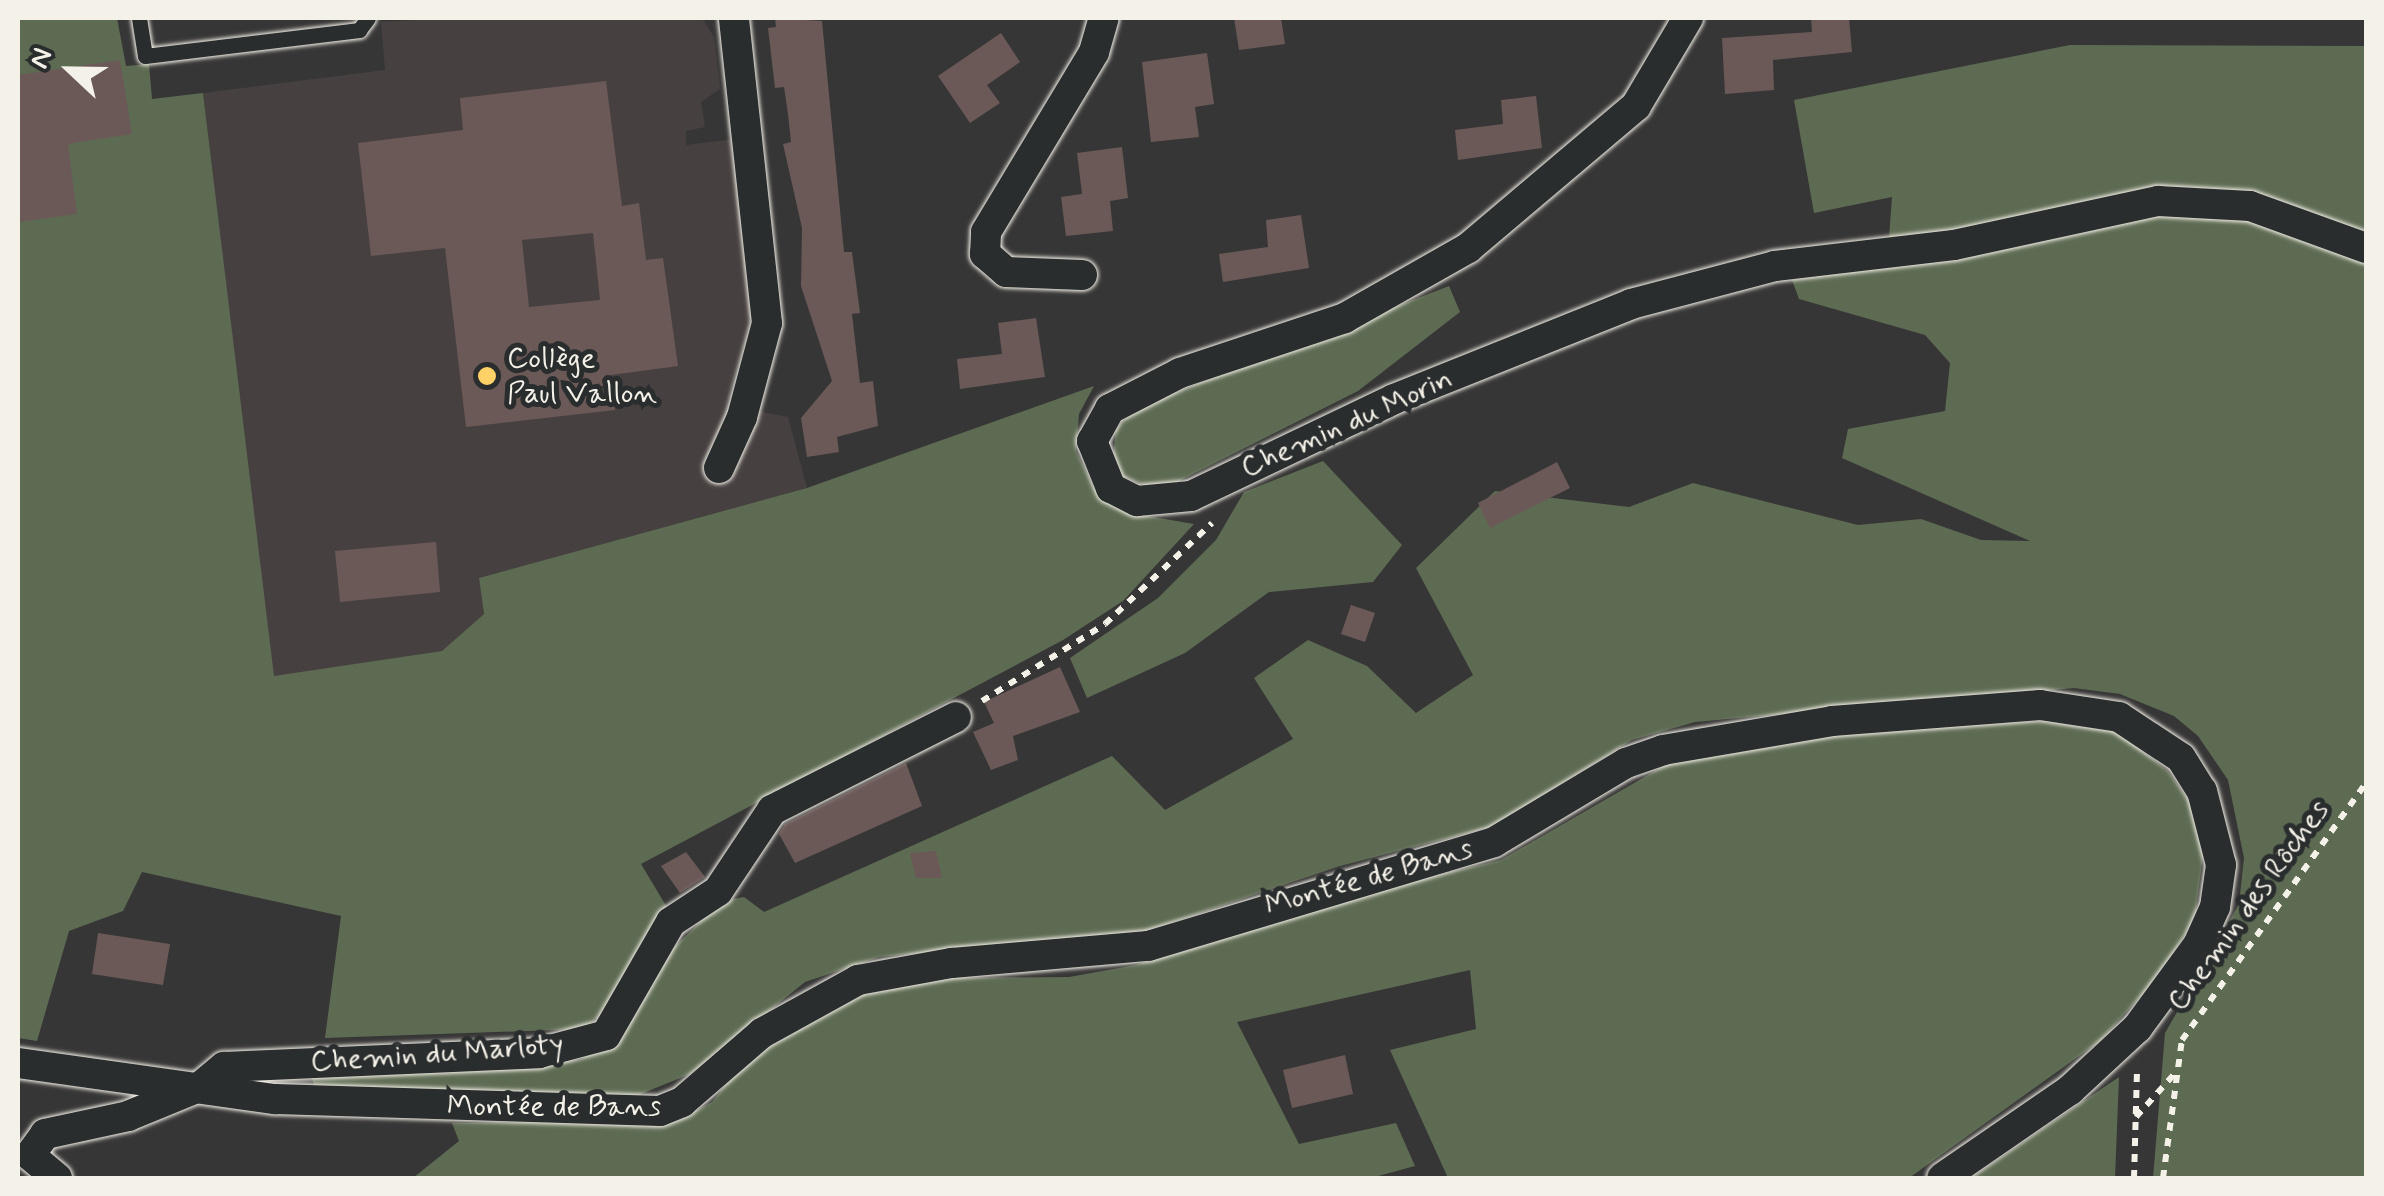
<!DOCTYPE html>
<meta charset="utf-8">
<style>
body{margin:0}
#map{position:relative;width:2384px;height:1196px;overflow:hidden;background:#373636;font-family:Mynerve,sans-serif}
div>[style]{position:absolute}
[style*='--x']{left:calc(var(--x)*1px);top:calc(var(--y)*1px);width:calc(var(--w)*1px);rotate:calc(var(--a)*1deg)}
.built>*{inset:0;background:#474040}
.green>*{inset:0;background:#5e6b53}
.building>*{inset:0;background:#6b5957}
.path>*{height:6px;margin-top:-3px;transform-origin:0;background:repeating-linear-gradient(90deg,#f4f1e8 0 8px,transparent 0 16px)}
.roads{filter:drop-shadow(0 0 2px #f4f1e8) drop-shadow(0 0 2px #f4f1e8)}
.lane>*{height:15px;margin:-7.5px;padding:0 7.5px;transform-origin:7.5px;border-radius:7.5px;background:#2a2d2e}
.street>*{height:30px;margin:-15px;padding:0 15px;transform-origin:15px;border-radius:15px;background:#2a2d2e}
.dots>*{width:28px;height:28px;translate:-50% -50%;box-sizing:border-box;border:5px solid #2a2d2e;border-radius:50%}
span{translate:-50% -50%;white-space:nowrap;text-align:center;line-height:1.15;-webkit-text-stroke:10px #2a2d2e;paint-order:stroke}
.poi-label{font-size:30px;color:#f4f1e8}
.left{translate:0 -50%;text-align:left}
.street-label{font-size:30px;color:#f4f1e8}
.frame{position:absolute;inset:0;border:20px solid #f4f1e8;pointer-events:none}
.north{position:absolute;left:20px;top:20px;width:100px;height:100px;-webkit-text-stroke:8px #2a2d2e;paint-order:stroke;rotate:292deg;font-size:28px;font-weight:700;line-height:40px;text-align:center;color:#f4f1e8}
.north::after{content:'';display:block;margin:auto;width:35px;height:45px;background:#f4f1e8;clip-path:polygon(50% 0,100% 100%,50% 72%,0 100%)}
</style>
<div id="map">
<div class="built">
<i style="clip-path:polygon(451px 18px,702px 18px,714px 37px,720px 89px,701px 102px,705px 127px,686px 131px,686px 145px,735px 139px,754px 306px,727px 405px,788px 417px,807px 488px,479px 578px,484px 614px,442px 651px,273px 677px,203px 93px,385px 70px,381px 22px)"></i>
</div>
<div class="green">
<i style="clip-path:polygon(18px 18px,117px 18px,126px 66px,149px 64px,152px 99px,203px 93px,274px 676px,442px 651px,484px 614px,479px 578px,807px 488px,1094px 386px,1079px 414px,1076px 451px,1097px 494px,1124px 512px,1194px 524px,1123px 601px,1063px 640px,641px 864px,668px 909px,605px 1011px,584px 1029px,325px 1038px,341px 916px,142px 872px,123px 911px,69px 931px,37px 1041px,18px 1038px)"></i>
<i style="clip-path:polygon(2070px 45px,2366px 46px,2366px 1178px,2153px 1178px,2165px 1033px,2239px 904px,2244px 858px,2228px 780px,2198px 736px,2174px 716px,2120px 694px,2074px 688px,1695px 722px,1632px 740px,1491px 827px,1340px 866px,1143px 932px,879px 957px,805px 982px,690px 1074px,636px 1096px,315px 1088px,311px 1076px,580px 1060px,620px 1039px,665px 956px,722px 901px,744px 897px,764px 912px,1112px 756px,1165px 810px,1293px 739px,1254px 678px,1308px 640px,1367px 666px,1416px 713px,1473px 675px,1416px 568px,1495px 491px,1629px 507px,1693px 483px,1858px 525px,1921px 519px,1981px 540px,2030px 541px,1842px 458px,1848px 429px,1945px 411px,1950px 363px,1925px 335px,1799px 299px,1792px 280px,1887px 266px,1892px 197px,1814px 213px,1794px 100px)"></i>
<i style="clip-path:polygon(1449px 286px,1460px 312px,1358px 391px,1175px 483px,1154px 489px,1122px 476px,1113px 457px,1116px 429px,1136px 408px)"></i>
<i style="clip-path:polygon(1323px 461px,1402px 545px,1373px 582px,1269px 592px,1185px 653px,1087px 698px,1070px 658px,1158px 598px,1216px 540px,1244px 492px)"></i>
<i style="clip-path:polygon(2044px 721px,2117px 732px,2168px 771px,2195px 810px,2204px 847px,2195px 918px,2158px 977px,2100px 1041px,1909px 1178px,1448px 1178px,1390px 1050px,1476px 1029px,1470px 970px,1237px 1022px,1299px 1144px,1396px 1123px,1415px 1166px,1371px 1178px,413px 1178px,459px 1141px,452px 1123px,677px 1121px,712px 1102px,750px 1055px,808px 1017px,865px 994px,930px 978px,1069px 977px,1136px 965px,1324px 902px,1501px 860px,1667px 764px,1831px 734px)"></i>
<i style="clip-path:polygon(2119px 1077px,2115px 1178px,1971px 1178px)"></i>
</div>
<div class="building">
<i style="clip-path:polygon(775px 18px,822px 21px,844px 252px,852px 252px,860px 313px,852px 314px,860px 383px,873px 381px,878px 426px,837px 437px,839px 452px,807px 457px,801px 418px,832px 381px,801px 286px,802px 228px,783px 144px,791px 142px,788px 114px,784px 87px,775px 88px,768px 28px,776px 27px)"></i>
<i style="clip-path:polygon(1234px 18px,1281px 18px,1285px 44px,1239px 50px)"></i>
<i style="clip-path:polygon(1811px 18px,1849px 18px,1852px 52px,1773px 60px,1774px 90px,1725px 94px,1722px 38px,1812px 32px)"></i>
<i style="clip-path:polygon(1001px 33px,1020px 62px,987px 85px,1000px 103px,970px 123px,938px 76px)"></i>
<i style="clip-path:polygon(1207px 53px,1214px 104px,1195px 107px,1199px 137px,1151px 142px,1142px 62px)"></i>
<i style="clip-path:polygon(120px 60px,132px 134px,68px 144px,77px 214px,18px 222px,18px 75px)"></i>
<i style="clip-path:polygon(evenodd,606px 81px,622px 206px,639px 203px,646px 260px,663px 258px,678px 366px,611px 375px,615px 410px,466px 427px,445px 248px,371px 256px,358px 143px,463px 130px,460px 98px,606px 81px,593px 233px,600px 300px,529px 307px,522px 240px,593px 233px)"></i>
<i style="clip-path:polygon(1536px 96px,1542px 148px,1458px 160px,1455px 130px,1503px 124px,1501px 100px)"></i>
<i style="clip-path:polygon(1122px 147px,1128px 198px,1110px 201px,1113px 231px,1066px 236px,1061px 197px,1082px 194px,1077px 153px)"></i>
<i style="clip-path:polygon(1301px 215px,1309px 268px,1223px 282px,1219px 254px,1268px 247px,1266px 220px)"></i>
<i style="clip-path:polygon(1036px 318px,1045px 377px,960px 389px,957px 359px,1002px 354px,998px 323px)"></i>
<i style="clip-path:polygon(1557px 462px,1570px 488px,1490px 528px,1478px 503px)"></i>
<i style="clip-path:polygon(436px 542px,440px 592px,340px 602px,335px 551px)"></i>
<i style="clip-path:polygon(1351px 605px,1375px 613px,1365px 642px,1341px 634px)"></i>
<i style="clip-path:polygon(1060px 667px,1080px 712px,1013px 736px,1018px 760px,991px 770px,973px 732px,994px 723px,984px 702px)"></i>
<i style="clip-path:polygon(906px 763px,922px 806px,795px 863px,779px 834px,785px 824px)"></i>
<i style="clip-path:polygon(936px 851px,942px 878px,916px 878px,910px 853px)"></i>
<i style="clip-path:polygon(686px 852px,705px 877px,680px 893px,661px 866px)"></i>
<i style="clip-path:polygon(98px 933px,170px 944px,163px 985px,92px 974px)"></i>
<i style="clip-path:polygon(1345px 1055px,1353px 1094px,1292px 1108px,1283px 1070px)"></i>
</div>
<div class="path">
<i style="--x:982;--y:701;--w:145;--a:-32"></i>
<i style="--x:1105;--y:624;--w:147;--a:-43.3"></i>
<i style="--x:2136;--y:1117;--w:62;--a:-48.3"></i>
<i style="--x:2134;--y:1178;--w:108;--a:-88.4"></i>
<i style="--x:2163;--y:1178;--w:139;--a:-82.2"></i>
<i style="--x:2182;--y:1040;--w:316;--a:-54.4"></i>
</div>
<div class="roads">
<div class="lane">
<i style="--x:139;--y:18;--w:38;--a:81"></i>
<i style="--x:145;--y:56;--w:216;--a:-6.9"></i>
<i style="--x:359;--y:30;--w:15;--a:-53"></i>
</div>
<div class="street">
<i style="--x:1688;--y:18;--w:102;--a:120.6"></i>
<i style="--x:1636;--y:106;--w:220;--a:139.8"></i>
<i style="--x:1468;--y:248;--w:142;--a:150.4"></i>
<i style="--x:1345;--y:318;--w:174;--a:161.6"></i>
<i style="--x:1180;--y:373;--w:79;--a:152.8"></i>
<i style="--x:1110;--y:409;--w:37;--a:119"></i>
<i style="--x:1092;--y:441;--w:51;--a:68"></i>
<i style="--x:1111;--y:488;--w:29;--a:27"></i>
<i style="--x:1137;--y:501;--w:54;--a:-5.3"></i>
<i style="--x:1191;--y:496;--w:225;--a:-25.5"></i>
<i style="--x:1394;--y:399;--w:255;--a:-21.8"></i>
<i style="--x:1631;--y:304;--w:149;--a:-14.8"></i>
<i style="--x:1775;--y:266;--w:180;--a:-6.7"></i>
<i style="--x:1954;--y:245;--w:209;--a:-12.2"></i>
<i style="--x:2158;--y:201;--w:92;--a:3.1"></i>
<i style="--x:2250;--y:206;--w:123;--a:19.9"></i>
<i style="--x:1082;--y:275;--w:76;--a:-177.7"></i>
<i style="--x:1006;--y:272;--w:28;--a:-139"></i>
<i style="--x:985;--y:254;--w:22;--a:-87"></i>
<i style="--x:986;--y:232;--w:210;--a:-59"></i>
<i style="--x:1094;--y:52;--w:35;--a:-74"></i>
<i style="--x:719;--y:468;--w:56;--a:-65.7"></i>
<i style="--x:742;--y:417;--w:97;--a:-75.1"></i>
<i style="--x:767;--y:323;--w:307;--a:-96.2"></i>
<i style="--x:18;--y:1063;--w:260;--a:8"></i>
<i style="--x:275;--y:1099;--w:385;--a:1.8"></i>
<i style="--x:660;--y:1111;--w:24;--a:-22"></i>
<i style="--x:682;--y:1102;--w:106;--a:-40.8"></i>
<i style="--x:762;--y:1033;--w:110;--a:-28.9"></i>
<i style="--x:858;--y:980;--w:96;--a:-10.3"></i>
<i style="--x:952;--y:963;--w:197;--a:-5"></i>
<i style="--x:1148;--y:946;--w:361;--a:-16.7"></i>
<i style="--x:1494;--y:842;--w:154;--a:-30.9"></i>
<i style="--x:1626;--y:763;--w:39;--a:-19"></i>
<i style="--x:1663;--y:750;--w:171;--a:-9.7"></i>
<i style="--x:1832;--y:721;--w:209;--a:-4.4"></i>
<i style="--x:2040;--y:705;--w:80;--a:8.6"></i>
<i style="--x:2119;--y:717;--w:74;--a:33.5"></i>
<i style="--x:2181;--y:758;--w:39;--a:58"></i>
<i style="--x:2202;--y:791;--w:76;--a:75.6"></i>
<i style="--x:2221;--y:865;--w:42;--a:98.1"></i>
<i style="--x:2215;--y:907;--w:42;--a:114.1"></i>
<i style="--x:2198;--y:945;--w:103;--a:126.3"></i>
<i style="--x:2137;--y:1028;--w:91;--a:137.2"></i>
<i style="--x:2070;--y:1090;--w:155;--a:145.5"></i>
<i style="--x:57;--y:1178;--w:35;--a:-140"></i>
<i style="--x:30;--y:1155;--w:26;--a:-54"></i>
<i style="--x:45;--y:1134;--w:85;--a:-12.2"></i>
<i style="--x:128;--y:1116;--w:79;--a:-22.3"></i>
<i style="--x:201;--y:1086;--w:30;--a:-40"></i>
<i style="--x:224;--y:1067;--w:315;--a:-2.5"></i>
<i style="--x:539;--y:1053;--w:69;--a:-15"></i>
<i style="--x:606;--y:1035;--w:130;--a:-60.1"></i>
<i style="--x:671;--y:922;--w:56;--a:-33.4"></i>
<i style="--x:718;--y:891;--w:97;--a:-56.3"></i>
<i style="--x:772;--y:810;--w:206;--a:-26.8"></i>
</div>
</div>
<div class="dots">
<i style="left:487px;top:376px;background:#ffd166"></i>
</div>
<div class="poi-label">
<span class="left" style="left:507px;top:376px">Collège<br>Paul Vallon</span>
</div>
<div class="street-label">
<span style="left:1347px;top:424px;rotate:-24deg">Chemin du Morin</span>
<span style="left:1369px;top:878px;rotate:-16deg">Montée de Bans</span>
<span style="left:2249px;top:906px;rotate:-54deg">Chemin des Rôches</span>
<span style="left:437px;top:1054px;rotate:-4deg">Chemin du Marloty</span>
<span style="left:554px;top:1107px">Montée de Bans</span>
</div>
<div class="frame"></div>
<div class="north">N</div>
</div>
